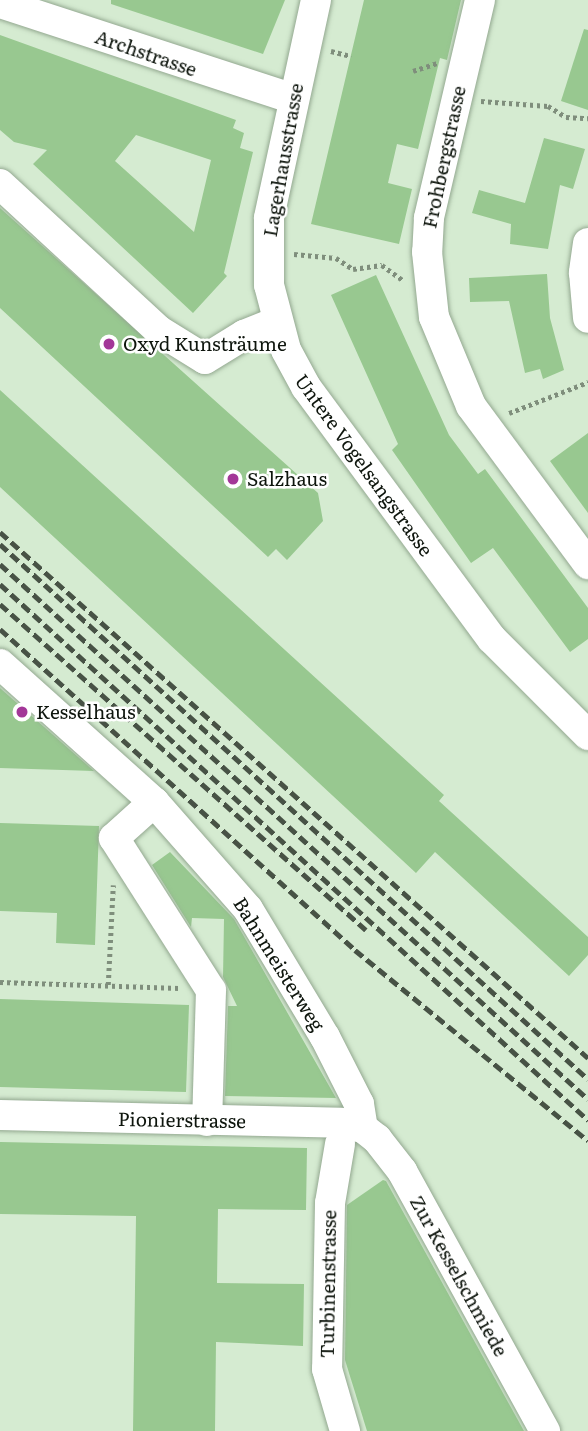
<!DOCTYPE html>
<meta charset="utf-8">
<style>
body{margin:0}
#map{position:relative;width:588px;height:1431px;overflow:hidden;background:#d5ebd1;font-family:Literata,serif}
div>[style]{position:absolute}
[style*='--x']{left:calc(var(--x)*1px);top:calc(var(--y)*1px);width:calc(var(--w)*1px);rotate:calc(var(--a)*1deg)}
.building>*{inset:0;background:#98c890}
.path>*{height:4.5px;margin-top:-2.25px;transform-origin:0;background:repeating-linear-gradient(90deg,#7f8e7c 0 3.5px,transparent 0 7px)}
.roads{filter:drop-shadow(0 0 2px #93a890) drop-shadow(0 0 2px #93a890)}
.minor>*{height:30px;margin:-15px;padding:0 15px;transform-origin:15px;border-radius:15px;background:#fff}
.rail>*{height:5px;margin-top:-2.5px;transform-origin:0;background:repeating-linear-gradient(90deg,#475245 0 10px,transparent 0 15px)}
.dots>*{width:19px;height:19px;translate:-50% -50%;box-sizing:border-box;border:4px solid #fff;border-radius:50%}
span{translate:-50% -50%;white-space:nowrap;text-align:center;line-height:1.15;-webkit-text-stroke:5px #fff;paint-order:stroke}
.street-label{font-size:19px;color:#0e150d}
.poi-label{font-size:19px;color:#0e150d}
.left{translate:0 -50%;text-align:left}
</style>
<div id="map">
<div class="building">
<i style="clip-path:polygon(111px 0,285px 0,263px 54px,111px 4px)"></i>
<i style="clip-path:polygon(364px 0,461px 0,447px 60px,440px 58px,418px 149px,397px 144px,388px 183px,412px 189px,399px 244px,311px 224px)"></i>
<i style="clip-path:polygon(584px 29px,588px 30px,588px 110px,561px 101px)"></i>
<i style="clip-path:polygon(evenodd,0 35px,236px 120px,233px 128px,244px 133px,240px 148px,253px 152px,224px 273px,227px 276px,193px 313px,33px 164px,47px 150px,14px 142px,0 130px,0 35px,136px 135px,211px 160px,194px 232px,115px 161px,136px 135px)"></i>
<i style="clip-path:polygon(544px 138px,585px 149px,573px 189px,560px 185px,548px 249px,510px 244px,511px 224px,472px 213px,479px 190px,525px 203px)"></i>
<i style="clip-path:polygon(0 208px,318px 493px,323px 521px,287px 560px,276px 549px,268px 557px,0 308px)"></i>
<i style="clip-path:polygon(547px 274px,550px 318px,564px 370px,543px 379px,540px 369px,525px 373px,509px 301px,470px 302px,469px 278px)"></i>
<i style="clip-path:polygon(376px 275px,449px 435px,478px 474px,485px 469px,588px 608px,588px 639px,570px 652px,493px 548px,471px 563px,392px 450px,398px 444px,331px 295px)"></i>
<i style="clip-path:polygon(0 390px,444px 795px,439px 801px,588px 937px,588px 955px,569px 976px,435px 852px,416px 873px,0 487px)"></i>
<i style="clip-path:polygon(588px 433px,588px 513px,550px 461px)"></i>
<i style="clip-path:polygon(0 688px,94px 771px,0 768px)"></i>
<i style="clip-path:polygon(0 823px,99px 826px,95px 945px,56px 943px,57px 913px,0 911px)"></i>
<i style="clip-path:polygon(170px 852px,234px 919px,336px 1098px,225px 1096px,228px 1006px,237px 1006px,223px 977px,224px 919px,192px 918px,191px 927px,152px 865px)"></i>
<i style="clip-path:polygon(0 999px,189px 1005px,186px 1092px,0 1087px)"></i>
<i style="clip-path:polygon(0 1142px,307px 1148px,306px 1210px,218px 1209px,217px 1283px,304px 1284px,303px 1346px,216px 1342px,215px 1431px,133px 1431px,136px 1216px,0 1214px)"></i>
<i style="clip-path:polygon(383px 1180px,386px 1181px,524px 1431px,367px 1431px,345px 1360px,347px 1205px)"></i>
</div>
<div class="path">
<i style="--x:331;--y:51;--w:21;--a:14"></i>
<i style="--x:413;--y:71;--w:26;--a:-18"></i>
<i style="--x:481;--y:101;--w:67;--a:4.3"></i>
<i style="--x:548;--y:106;--w:21;--a:31"></i>
<i style="--x:566;--y:117;--w:22;--a:3"></i>
<i style="--x:294;--y:254;--w:42;--a:5.4"></i>
<i style="--x:336;--y:258;--w:20;--a:33"></i>
<i style="--x:353;--y:269;--w:29;--a:-8"></i>
<i style="--x:382;--y:265;--w:26;--a:36"></i>
<i style="--x:509;--y:413;--w:85;--a:-21.4"></i>
<i style="--x:0;--y:982;--w:179;--a:1.9"></i>
<i style="--x:108;--y:985;--w:100;--a:-87.1"></i>
</div>
<div class="roads">
<div class="minor">
<i style="--x:316;--y:0;--w:223;--a:102.2"></i>
<i style="--x:269;--y:218;--w:67;--a:90"></i>
<i style="--x:269;--y:285;--w:67;--a:75.3"></i>
<i style="--x:286;--y:350;--w:42;--a:61.6"></i>
<i style="--x:306;--y:387;--w:313;--a:53.6"></i>
<i style="--x:492;--y:639;--w:136;--a:45"></i>
<i style="--x:480;--y:0;--w:224;--a:103.2"></i>
<i style="--x:429;--y:218;--w:34;--a:93"></i>
<i style="--x:427;--y:252;--w:65;--a:83.9"></i>
<i style="--x:434;--y:317;--w:96;--a:67.4"></i>
<i style="--x:471;--y:406;--w:197;--a:53.5"></i>
<i style="--x:0;--y:3;--w:308;--a:18.1"></i>
<i style="--x:0;--y:184;--w:215;--a:42.7"></i>
<i style="--x:158;--y:330;--w:55;--a:31.7"></i>
<i style="--x:205;--y:359;--w:46;--a:-31.6"></i>
<i style="--x:244;--y:335;--w:35;--a:-22"></i>
<i style="--x:588;--y:243;--w:30;--a:98"></i>
<i style="--x:584;--y:273;--w:45;--a:84.9"></i>
<i style="--x:0;--y:664;--w:207;--a:41.9"></i>
<i style="--x:154;--y:802;--w:142;--a:48.7"></i>
<i style="--x:248;--y:909;--w:149;--a:59"></i>
<i style="--x:325;--y:1037;--w:75;--a:63.1"></i>
<i style="--x:359;--y:1104;--w:24;--a:81"></i>
<i style="--x:154;--y:802;--w:54;--a:138"></i>
<i style="--x:114;--y:838;--w:180;--a:57.5"></i>
<i style="--x:211;--y:990;--w:131;--a:91.7"></i>
<i style="--x:0;--y:1115;--w:341;--a:1.3"></i>
<i style="--x:341;--y:1123;--w:23;--a:13"></i>
<i style="--x:363;--y:1128;--w:18;--a:38"></i>
<i style="--x:377;--y:1139;--w:41;--a:52"></i>
<i style="--x:402;--y:1171;--w:297;--a:61.2"></i>
<i style="--x:340;--y:1144;--w:60;--a:99.6"></i>
<i style="--x:330;--y:1203;--w:166;--a:91"></i>
<i style="--x:327;--y:1369;--w:65;--a:73.8"></i>
</div>
</div>
<div class="rail">
<i style="--x:0;--y:532;--w:789;--a:41.81"></i>
<i style="--x:0;--y:544;--w:795;--a:42.3"></i>
<i style="--x:0;--y:564;--w:795;--a:42.3"></i>
<i style="--x:0;--y:584;--w:796;--a:42.35"></i>
<i style="--x:0;--y:604;--w:490;--a:41.7"></i>
<i style="--x:0;--y:629;--w:479;--a:42.1"></i>
<i style="--x:355;--y:950;--w:301;--a:39.3"></i>
</div>
<div class="dots">
<i style="left:109px;top:344px;background:#a33798"></i>
<i style="left:233px;top:479px;background:#a33798"></i>
<i style="left:22px;top:712px;background:#a33798"></i>
</div>
<div class="street-label">
<span style="left:146px;top:53px;rotate:19deg">Archstrasse</span>
<span style="left:444px;top:157px;rotate:-78deg">Frohbergstrasse</span>
<span style="left:283px;top:160px;rotate:-80deg">Lagerhausstrasse</span>
<span style="left:364px;top:465px;rotate:54deg">Untere Vogelsangstrasse</span>
<span style="left:279px;top:964px;rotate:58deg">Bahnmeisterweg</span>
<span style="left:182px;top:1120px;rotate:1deg">Pionierstrasse</span>
<span style="left:459px;top:1276px;rotate:61deg">Zur Kesselschmiede</span>
<span style="left:328px;top:1284px;rotate:-89deg">Turbinenstrasse</span>
</div>
<div class="poi-label">
<span class="left" style="left:123px;top:344px">Oxyd Kunsträume</span>
<span class="left" style="left:247px;top:479px">Salzhaus</span>
<span class="left" style="left:36px;top:712px">Kesselhaus</span>
</div>
</div>
